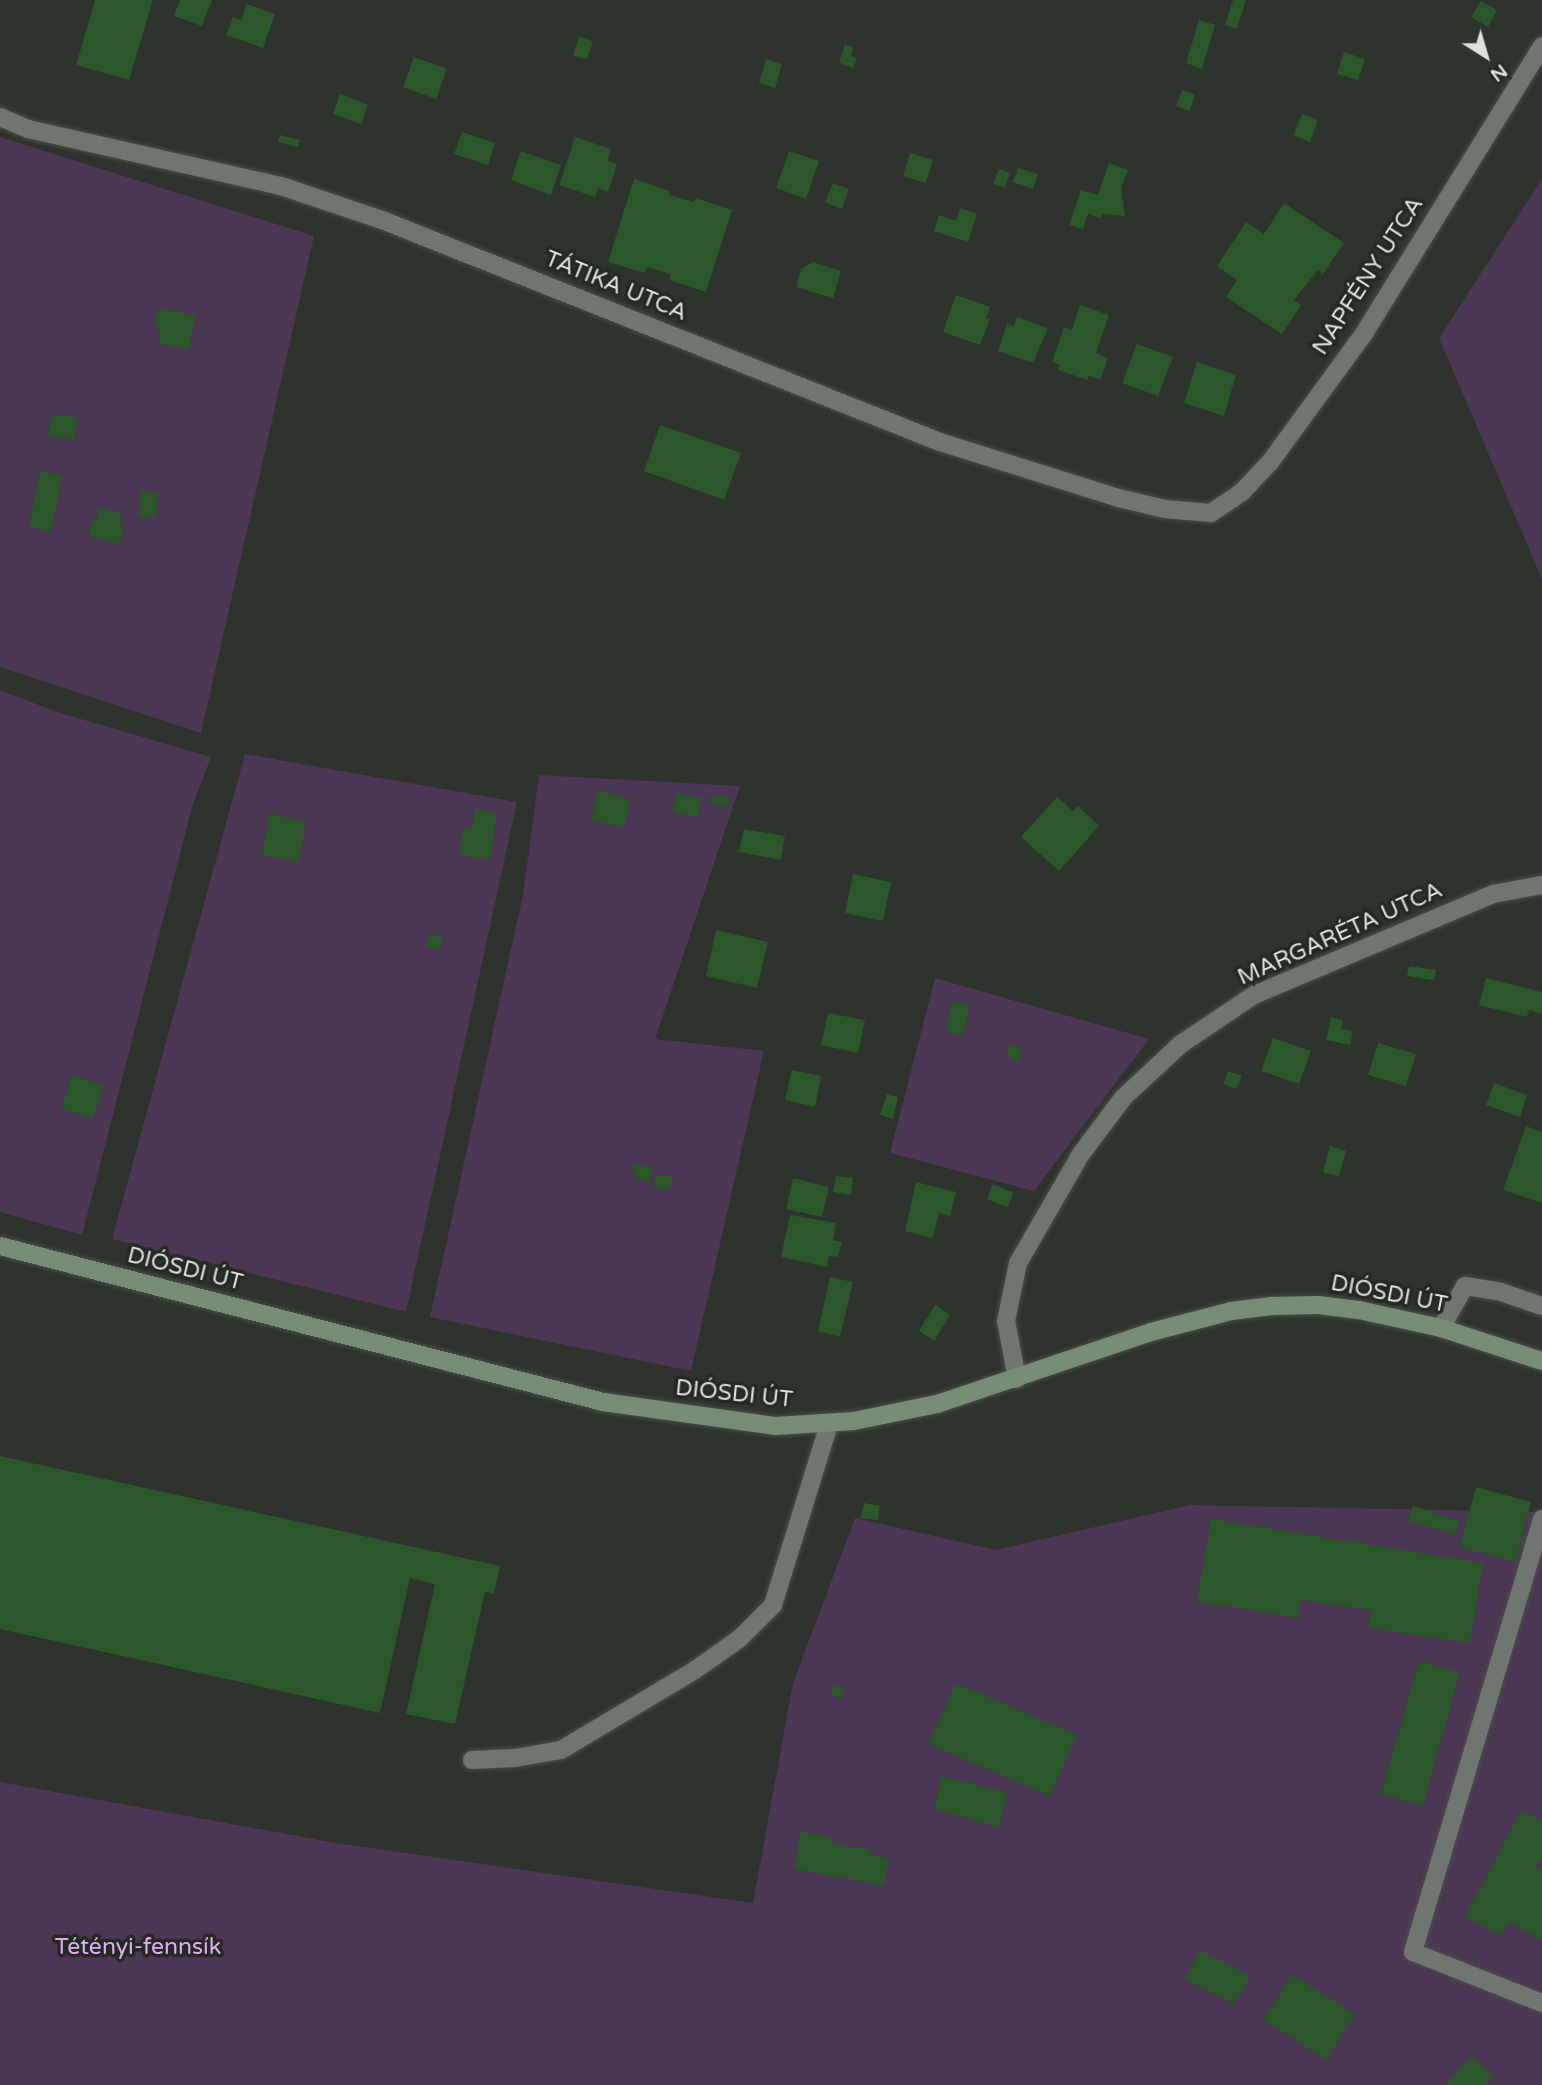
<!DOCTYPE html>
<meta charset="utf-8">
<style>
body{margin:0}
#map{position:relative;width:1542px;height:2085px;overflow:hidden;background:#2e332d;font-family:"Varela Round",sans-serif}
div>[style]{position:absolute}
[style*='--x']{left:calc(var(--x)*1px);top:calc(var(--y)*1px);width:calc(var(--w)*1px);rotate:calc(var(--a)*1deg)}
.green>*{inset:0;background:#4c3754}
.building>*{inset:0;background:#2b572b}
.roads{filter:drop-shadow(0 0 2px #4a4d4a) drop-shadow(0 0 2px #4a4d4a)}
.service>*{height:18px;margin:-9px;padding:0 9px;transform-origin:9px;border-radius:9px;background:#6f756f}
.minor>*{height:18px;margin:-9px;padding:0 9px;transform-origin:9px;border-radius:9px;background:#6f756f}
.secondary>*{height:18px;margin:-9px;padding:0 9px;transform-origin:9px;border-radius:9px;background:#778d76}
span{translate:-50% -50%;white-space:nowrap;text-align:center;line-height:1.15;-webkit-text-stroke:7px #242924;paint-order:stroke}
.street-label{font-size:23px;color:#dde0dd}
.park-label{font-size:23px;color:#e0aaf3}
.north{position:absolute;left:1451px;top:21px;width:70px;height:70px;-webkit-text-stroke:5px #242924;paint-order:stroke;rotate:143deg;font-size:19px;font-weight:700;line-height:28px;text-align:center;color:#dde0dd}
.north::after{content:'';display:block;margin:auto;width:24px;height:32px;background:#dde0dd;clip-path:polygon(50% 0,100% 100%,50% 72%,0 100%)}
</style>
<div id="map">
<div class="green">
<i style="clip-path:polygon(0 137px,314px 236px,201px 733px,0 667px)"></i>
<i style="clip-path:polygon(1542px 179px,1542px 579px,1439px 338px)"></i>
<i style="clip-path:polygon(0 690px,57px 712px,211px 757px,192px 807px,82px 1235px,0 1212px)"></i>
<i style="clip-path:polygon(245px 754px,517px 802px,406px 1312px,112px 1239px)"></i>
<i style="clip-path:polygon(539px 775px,740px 786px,655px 1039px,764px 1051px,691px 1371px,430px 1317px,523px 895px)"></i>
<i style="clip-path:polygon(935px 978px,1149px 1039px,1034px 1191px,890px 1153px)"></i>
<i style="clip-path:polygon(1190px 1505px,1542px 1512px,1542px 2085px,0 2085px,0 1782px,336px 1843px,753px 1903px,793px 1683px,855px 1518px,996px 1550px)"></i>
</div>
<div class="building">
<i style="clip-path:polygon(95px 0,153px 0,129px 80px,76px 65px)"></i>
<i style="clip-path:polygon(180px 0,212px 0,202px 26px,174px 16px)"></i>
<i style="clip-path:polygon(1233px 0,1246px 0,1237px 29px,1225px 25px)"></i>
<i style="clip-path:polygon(1481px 1px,1497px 10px,1488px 27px,1471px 17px)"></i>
<i style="clip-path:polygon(247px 4px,275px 14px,263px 48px,226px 35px,233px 17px,241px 20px)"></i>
<i style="clip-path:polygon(1199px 20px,1215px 25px,1202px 69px,1186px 63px)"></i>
<i style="clip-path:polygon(579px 37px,593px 41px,587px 59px,573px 56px)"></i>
<i style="clip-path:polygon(845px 44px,853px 47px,851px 56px,857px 58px,853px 68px,839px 63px)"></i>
<i style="clip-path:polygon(1344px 52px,1365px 59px,1358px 80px,1337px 74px)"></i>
<i style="clip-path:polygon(414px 57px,447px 69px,436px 99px,403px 87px)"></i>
<i style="clip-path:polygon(766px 59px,782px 64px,775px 88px,759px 83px)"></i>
<i style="clip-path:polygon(1182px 90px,1195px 95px,1190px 111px,1176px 106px)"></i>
<i style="clip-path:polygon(340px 94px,368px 105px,361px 124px,333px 114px)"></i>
<i style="clip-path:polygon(1302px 114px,1318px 120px,1310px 142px,1293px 135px)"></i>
<i style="clip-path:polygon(462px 132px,495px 143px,488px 165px,454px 154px)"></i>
<i style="clip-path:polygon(280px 135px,300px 140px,298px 147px,278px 142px)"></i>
<i style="clip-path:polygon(575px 137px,611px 149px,607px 161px,617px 164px,608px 192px,598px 188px,595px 197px,559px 185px)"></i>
<i style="clip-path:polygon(521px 151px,561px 165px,551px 195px,511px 180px)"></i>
<i style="clip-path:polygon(789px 151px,819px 161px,806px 199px,776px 188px)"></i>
<i style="clip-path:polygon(910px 153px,933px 160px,926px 183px,903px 176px)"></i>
<i style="clip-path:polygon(1109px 163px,1128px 170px,1121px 187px,1125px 216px,1102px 214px,1101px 219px,1088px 213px,1083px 229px,1069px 225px,1081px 190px,1098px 195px)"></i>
<i style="clip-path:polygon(1018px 168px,1038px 174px,1033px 189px,1013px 182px)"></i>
<i style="clip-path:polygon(999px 169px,1010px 173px,1005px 188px,993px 184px)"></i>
<i style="clip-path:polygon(634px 179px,670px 191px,669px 195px,694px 202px,696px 198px,732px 210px,706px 292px,669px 280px,671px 274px,647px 267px,645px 273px,608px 262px)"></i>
<i style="clip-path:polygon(833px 183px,849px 189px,842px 209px,825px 202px)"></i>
<i style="clip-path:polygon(1284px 203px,1344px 243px,1323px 274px,1318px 270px,1294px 300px,1301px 305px,1282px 334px,1226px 297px,1237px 280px,1217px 266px,1246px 222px,1264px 234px)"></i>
<i style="clip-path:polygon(960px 208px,977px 214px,968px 242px,934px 231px,939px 215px,956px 221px)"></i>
<i style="clip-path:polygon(813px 262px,841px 271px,833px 298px,796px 287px,801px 269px)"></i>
<i style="clip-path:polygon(956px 295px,990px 307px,986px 318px,990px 319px,980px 345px,943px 332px)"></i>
<i style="clip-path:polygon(1080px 305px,1109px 315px,1096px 353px,1108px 358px,1100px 380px,1089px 376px,1087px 380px,1058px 370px,1060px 365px,1052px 362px,1064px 327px,1072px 330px)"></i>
<i style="clip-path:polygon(157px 308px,196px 315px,189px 349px,158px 344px,161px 327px,154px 326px)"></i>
<i style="clip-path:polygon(1017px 317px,1048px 328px,1033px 363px,998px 351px,1007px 324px,1014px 326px)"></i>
<i style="clip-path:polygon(1137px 344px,1173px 357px,1158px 396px,1122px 383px)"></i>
<i style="clip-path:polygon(1197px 362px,1236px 375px,1224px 416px,1184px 403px)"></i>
<i style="clip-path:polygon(52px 414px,78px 418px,74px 440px,48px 436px)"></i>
<i style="clip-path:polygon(660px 425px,741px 453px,724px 500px,644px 471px)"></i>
<i style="clip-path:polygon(40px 471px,62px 475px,52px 531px,29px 527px)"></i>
<i style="clip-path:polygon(141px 491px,158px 493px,155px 518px,138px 517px)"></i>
<i style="clip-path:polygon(100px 508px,122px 513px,119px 524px,124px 526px,120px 544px,89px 536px,93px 518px,97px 519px)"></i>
<i style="clip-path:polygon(598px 791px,630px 799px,624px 828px,591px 820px)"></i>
<i style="clip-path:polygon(677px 793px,702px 798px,698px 817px,673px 813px)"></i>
<i style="clip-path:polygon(713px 795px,729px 797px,728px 807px,711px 805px)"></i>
<i style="clip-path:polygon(1057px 797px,1073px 811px,1078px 806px,1099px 826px,1059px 871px,1021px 837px)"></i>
<i style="clip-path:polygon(475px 809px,497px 813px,490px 860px,459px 855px,463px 828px,472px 829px)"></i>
<i style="clip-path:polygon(269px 814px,306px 821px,299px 862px,262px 855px)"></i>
<i style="clip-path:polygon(744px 829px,785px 836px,781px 860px,739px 852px)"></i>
<i style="clip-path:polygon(853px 874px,891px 882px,883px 921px,845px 913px)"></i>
<i style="clip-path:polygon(716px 930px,768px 942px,757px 988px,706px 976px)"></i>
<i style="clip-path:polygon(429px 933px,443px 936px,440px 950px,426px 947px)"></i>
<i style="clip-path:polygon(1409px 966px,1436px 970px,1434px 980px,1407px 976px)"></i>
<i style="clip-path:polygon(1486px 978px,1542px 992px,1542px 1014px,1529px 1010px,1527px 1017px,1479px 1005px)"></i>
<i style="clip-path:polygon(952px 1001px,970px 1004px,964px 1035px,946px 1032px)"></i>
<i style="clip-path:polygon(828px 1013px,865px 1020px,858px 1053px,821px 1045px)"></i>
<i style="clip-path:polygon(1331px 1017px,1343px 1020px,1341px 1029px,1353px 1031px,1350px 1045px,1326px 1040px)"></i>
<i style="clip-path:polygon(1273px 1038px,1311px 1051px,1299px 1084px,1261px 1071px)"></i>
<i style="clip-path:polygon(1378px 1043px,1416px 1054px,1406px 1086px,1368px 1075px)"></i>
<i style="clip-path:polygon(1008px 1045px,1021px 1046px,1019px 1060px,1007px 1059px)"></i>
<i style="clip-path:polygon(792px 1070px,821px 1076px,815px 1107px,785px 1100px)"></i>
<i style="clip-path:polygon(1228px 1071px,1242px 1076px,1236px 1089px,1223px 1084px)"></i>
<i style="clip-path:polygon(72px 1075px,104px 1085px,93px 1119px,62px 1109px)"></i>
<i style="clip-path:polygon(1494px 1083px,1527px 1095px,1520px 1117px,1486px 1105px)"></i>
<i style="clip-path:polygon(887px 1094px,898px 1097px,893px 1119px,880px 1115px)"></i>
<i style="clip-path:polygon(1526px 1126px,1542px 1132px,1542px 1203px,1503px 1190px)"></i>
<i style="clip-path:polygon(1330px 1146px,1346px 1151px,1339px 1176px,1323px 1172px)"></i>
<i style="clip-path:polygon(635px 1163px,654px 1169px,649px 1182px,635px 1178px,636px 1175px,632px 1173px)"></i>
<i style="clip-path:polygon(657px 1174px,673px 1177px,670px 1190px,654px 1187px)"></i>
<i style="clip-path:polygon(836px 1176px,853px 1178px,851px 1195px,833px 1192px)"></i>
<i style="clip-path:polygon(793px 1178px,829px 1187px,822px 1217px,786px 1209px)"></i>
<i style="clip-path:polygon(916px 1182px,956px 1192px,950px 1216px,939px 1213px,933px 1238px,905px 1231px)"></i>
<i style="clip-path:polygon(993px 1184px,1014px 1193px,1007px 1207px,987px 1199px)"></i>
<i style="clip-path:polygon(790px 1215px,836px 1223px,833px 1240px,842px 1242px,838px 1257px,829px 1256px,827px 1267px,781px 1257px)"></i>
<i style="clip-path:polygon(830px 1277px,853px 1282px,840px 1337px,818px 1331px)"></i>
<i style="clip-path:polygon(935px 1305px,950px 1315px,934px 1341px,919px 1331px)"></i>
<i style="clip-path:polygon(0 1456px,500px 1566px,494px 1594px,485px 1592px,455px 1724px,406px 1714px,435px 1584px,410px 1578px,380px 1713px,0 1629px)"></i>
<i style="clip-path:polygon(1476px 1487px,1531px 1502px,1516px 1562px,1460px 1547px)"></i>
<i style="clip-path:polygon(864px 1503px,880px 1506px,878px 1520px,861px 1518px)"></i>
<i style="clip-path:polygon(1413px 1506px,1460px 1521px,1455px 1535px,1408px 1521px)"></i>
<i style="clip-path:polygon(1211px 1519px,1483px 1563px,1470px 1643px,1368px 1628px,1371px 1610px,1302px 1600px,1299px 1618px,1197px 1602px)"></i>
<i style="clip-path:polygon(1419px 1661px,1460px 1672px,1423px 1806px,1381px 1794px)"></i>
<i style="clip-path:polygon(956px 1683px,1077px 1735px,1050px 1796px,929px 1744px)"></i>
<i style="clip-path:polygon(833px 1685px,845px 1689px,841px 1699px,829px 1693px)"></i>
<i style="clip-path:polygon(942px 1776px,1008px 1793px,999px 1827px,934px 1809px)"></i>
<i style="clip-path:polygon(1522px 1810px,1542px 1821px,1542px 1857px,1536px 1868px,1542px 1871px,1542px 1940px,1508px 1922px,1501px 1936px,1465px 1917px)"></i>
<i style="clip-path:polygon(801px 1831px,833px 1838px,832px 1843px,872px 1850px,870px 1855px,889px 1858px,884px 1886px,794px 1869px)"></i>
<i style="clip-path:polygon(1200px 1950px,1250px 1976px,1235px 2004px,1185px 1979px)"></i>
<i style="clip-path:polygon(1292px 1975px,1355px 2014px,1327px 2060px,1264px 2020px)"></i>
<i style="clip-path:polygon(1471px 2056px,1494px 2077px,1486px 2085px,1446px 2085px)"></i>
</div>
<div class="roads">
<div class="service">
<i style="--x:1542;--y:1519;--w:452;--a:106.6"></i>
<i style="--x:1413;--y:1952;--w:139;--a:21.6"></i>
</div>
<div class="minor">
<i style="--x:0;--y:117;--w:30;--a:23"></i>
<i style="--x:28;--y:129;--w:259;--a:12.7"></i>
<i style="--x:281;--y:186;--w:107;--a:18.6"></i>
<i style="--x:382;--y:220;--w:601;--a:21.7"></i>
<i style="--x:940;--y:442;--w:188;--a:17.4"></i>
<i style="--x:1119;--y:498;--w:47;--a:13.4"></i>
<i style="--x:1165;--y:509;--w:46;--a:5"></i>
<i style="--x:1211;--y:513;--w:37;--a:-34"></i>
<i style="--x:1242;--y:492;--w:42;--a:-46.9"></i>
<i style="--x:1271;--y:461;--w:156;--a:-53.9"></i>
<i style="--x:1363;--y:335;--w:340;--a:-58.2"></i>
<i style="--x:1441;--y:1328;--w:48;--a:-60.3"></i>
<i style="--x:1465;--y:1286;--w:36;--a:9"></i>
<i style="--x:1501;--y:1292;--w:43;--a:18.9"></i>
<i style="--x:1017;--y:1379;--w:59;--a:-100.7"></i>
<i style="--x:1006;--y:1321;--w:59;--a:-78.3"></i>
<i style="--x:1018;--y:1263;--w:126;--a:-60"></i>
<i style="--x:1081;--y:1154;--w:70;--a:-53.1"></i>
<i style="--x:1123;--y:1098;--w:79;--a:-43"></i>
<i style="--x:1181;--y:1044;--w:88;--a:-33.9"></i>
<i style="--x:1254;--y:995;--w:259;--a:-22.9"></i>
<i style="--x:1493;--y:894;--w:50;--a:-10.4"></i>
<i style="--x:472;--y:1760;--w:43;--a:-2.7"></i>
<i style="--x:515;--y:1758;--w:47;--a:-9.9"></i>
<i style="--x:561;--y:1750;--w:156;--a:-30.8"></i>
<i style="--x:695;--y:1670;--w:54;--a:-35.2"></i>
<i style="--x:739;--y:1639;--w:48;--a:-45"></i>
<i style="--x:773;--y:1605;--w:189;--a:-72.8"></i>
</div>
<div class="secondary">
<i style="--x:0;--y:1246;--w:623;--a:14.5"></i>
<i style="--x:603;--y:1402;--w:175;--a:7.9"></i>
<i style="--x:776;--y:1426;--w:78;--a:-3.7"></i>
<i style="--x:854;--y:1421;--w:85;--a:-11.6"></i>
<i style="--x:937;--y:1404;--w:226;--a:-18.6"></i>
<i style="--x:1151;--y:1332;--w:83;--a:-14.7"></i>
<i style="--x:1231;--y:1311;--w:41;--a:-7"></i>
<i style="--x:1272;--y:1306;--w:46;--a:-1.2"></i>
<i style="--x:1318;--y:1305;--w:41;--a:7"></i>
<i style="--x:1359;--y:1310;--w:84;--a:12.4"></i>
<i style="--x:1441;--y:1328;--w:106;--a:18.1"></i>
</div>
</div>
<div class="street-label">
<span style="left:1368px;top:276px;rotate:-57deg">NAPFÉNY UTCA</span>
<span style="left:616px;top:286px;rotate:22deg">TÁTIKA UTCA</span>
<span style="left:1340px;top:934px;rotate:-24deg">MARGARÉTA UTCA</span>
<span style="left:185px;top:1269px;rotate:14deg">DIÓSDI ÚT</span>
<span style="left:1389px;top:1294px;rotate:11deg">DIÓSDI ÚT</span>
<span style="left:734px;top:1394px;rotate:6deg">DIÓSDI ÚT</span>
</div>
<div class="park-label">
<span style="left:138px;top:1947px">Tétényi-fennsík</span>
</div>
<div class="north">N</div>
</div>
